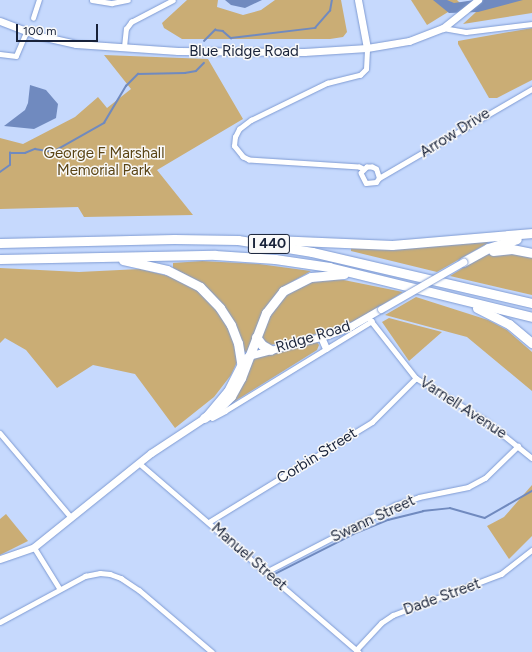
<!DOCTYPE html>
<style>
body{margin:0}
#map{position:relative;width:532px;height:652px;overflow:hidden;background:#c6d9fd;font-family:Figtree,sans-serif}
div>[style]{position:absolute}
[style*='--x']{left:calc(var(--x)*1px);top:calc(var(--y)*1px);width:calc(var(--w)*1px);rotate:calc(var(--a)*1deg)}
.green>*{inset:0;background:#caad75}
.water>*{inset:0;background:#708abf}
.stream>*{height:1.5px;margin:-0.75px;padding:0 0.75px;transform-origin:0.75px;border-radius:0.75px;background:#708abf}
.roads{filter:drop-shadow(0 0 1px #7f9bd3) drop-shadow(0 0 1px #7f9bd3)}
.street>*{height:4.5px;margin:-2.25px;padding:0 2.25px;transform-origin:2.25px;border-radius:2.25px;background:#fff}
.secondary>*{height:7px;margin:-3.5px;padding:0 3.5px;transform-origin:3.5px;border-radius:3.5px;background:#fff}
.highway>*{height:9px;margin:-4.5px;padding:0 4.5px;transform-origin:4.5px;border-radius:4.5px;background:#fff}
.bridges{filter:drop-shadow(0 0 1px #7f9bd3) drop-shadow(0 0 1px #7f9bd3)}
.secondary-bridge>*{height:7px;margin:-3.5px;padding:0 3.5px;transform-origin:3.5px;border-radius:3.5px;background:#fff}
span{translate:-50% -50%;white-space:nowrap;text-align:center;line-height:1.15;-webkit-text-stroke:3px #f9f9f9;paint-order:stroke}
.shield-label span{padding:1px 3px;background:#f9f9f9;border:1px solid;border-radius:3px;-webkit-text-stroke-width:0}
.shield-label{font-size:14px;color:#182239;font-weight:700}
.street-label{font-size:15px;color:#182239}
.park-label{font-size:15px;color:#5a4415}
.scale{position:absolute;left:16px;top:24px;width:82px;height:18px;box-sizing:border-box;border:2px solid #182239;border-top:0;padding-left:5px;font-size:12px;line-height:14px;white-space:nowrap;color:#182239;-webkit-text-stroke:3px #f9f9f9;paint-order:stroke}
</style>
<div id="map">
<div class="green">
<i style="clip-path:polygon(187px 0,218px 0,217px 7px,243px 15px,261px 10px,275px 0,341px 0,347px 32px,343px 37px,330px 39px,182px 39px,164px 28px,162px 23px)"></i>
<i style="clip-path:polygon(411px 0,457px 0,461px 4px,427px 25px)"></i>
<i style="clip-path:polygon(489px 0,532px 0,532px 13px,463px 24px)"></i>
<i style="clip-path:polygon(532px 28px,532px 80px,497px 98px,489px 98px,458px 44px,458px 41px)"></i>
<i style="clip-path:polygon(104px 55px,208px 59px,243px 119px,157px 170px,193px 215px,84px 217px,78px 207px,0 209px,0 138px,23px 144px,75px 117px,98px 97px,107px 108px,131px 89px)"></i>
<i style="clip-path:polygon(487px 240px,488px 243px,437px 272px,351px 251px,351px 248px)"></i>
<i style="clip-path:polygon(502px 251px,532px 256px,532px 295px,450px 276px,482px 256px)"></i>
<i style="clip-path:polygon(202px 261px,259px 264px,311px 271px,281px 288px,248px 353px,243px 351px,199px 282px,173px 268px,173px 263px)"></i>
<i style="clip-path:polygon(0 268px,79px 272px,140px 269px,177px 278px,195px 288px,220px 313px,233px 338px,237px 362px,231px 375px,214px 397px,175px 428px,135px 374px,93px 365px,57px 388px,26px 350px,5px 338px,0 343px)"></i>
<i style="clip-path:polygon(329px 277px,403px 292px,363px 317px,333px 330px,271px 345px,266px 342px,261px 336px,265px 322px,280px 298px,309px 280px)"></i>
<i style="clip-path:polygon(416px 297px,488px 320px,507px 330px,532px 352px,532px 391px,467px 337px,385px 315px)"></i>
<i style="clip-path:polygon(389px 318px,419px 326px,442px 332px,409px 361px,382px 322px)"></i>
<i style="clip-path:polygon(317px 342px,319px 345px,317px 350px,232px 403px,230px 400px,251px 357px)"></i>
<i style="clip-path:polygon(532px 485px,532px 536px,509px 559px,487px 526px,504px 517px)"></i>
<i style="clip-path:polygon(6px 514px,28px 541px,0 555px,0 519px)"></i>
</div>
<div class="water">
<i style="clip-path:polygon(225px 0,262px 0,245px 8px,231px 5px)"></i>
<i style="clip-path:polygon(433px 0,447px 0,454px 3px,475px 0,523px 0,478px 12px,449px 13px)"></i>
<i style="clip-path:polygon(30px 85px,46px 90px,58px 104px,56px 118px,34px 129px,4px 126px,25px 110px,28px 103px)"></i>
</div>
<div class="stream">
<i style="--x:204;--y:41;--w:16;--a:-45"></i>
<i style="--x:215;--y:30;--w:8;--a:7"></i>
<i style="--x:223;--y:31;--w:11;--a:41"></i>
<i style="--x:231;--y:38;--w:85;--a:-6.8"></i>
<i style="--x:315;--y:28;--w:23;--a:-49"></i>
<i style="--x:330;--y:11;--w:11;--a:-80"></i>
<i style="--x:0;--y:172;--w:12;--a:-35"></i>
<i style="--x:10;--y:165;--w:12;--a:-90"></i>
<i style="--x:10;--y:153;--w:15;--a:0"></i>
<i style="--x:25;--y:153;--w:11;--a:-22"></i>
<i style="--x:35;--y:149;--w:18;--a:9"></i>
<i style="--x:53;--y:152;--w:59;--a:-29.6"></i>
<i style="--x:104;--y:123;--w:43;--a:-59.3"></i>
<i style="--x:126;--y:86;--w:17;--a:-45"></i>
<i style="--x:138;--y:74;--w:47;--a:-1.2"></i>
<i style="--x:185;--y:73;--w:11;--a:-10"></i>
<i style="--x:196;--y:71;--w:11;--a:-45"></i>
<i style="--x:275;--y:574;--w:91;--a:-26.8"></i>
<i style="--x:356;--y:533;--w:35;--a:-22"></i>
<i style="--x:388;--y:520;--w:36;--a:-14"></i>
<i style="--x:423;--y:511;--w:27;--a:-6"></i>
<i style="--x:450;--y:508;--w:36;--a:16"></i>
<i style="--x:485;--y:518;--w:54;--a:-29.9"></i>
</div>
<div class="roads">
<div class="street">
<i style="--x:92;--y:0;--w:20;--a:9"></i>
<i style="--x:112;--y:3;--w:16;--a:-11"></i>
<i style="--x:33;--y:18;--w:19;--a:-72"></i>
<i style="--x:443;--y:28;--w:23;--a:10"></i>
<i style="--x:466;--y:32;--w:66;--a:-6.9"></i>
<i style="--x:124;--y:47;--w:18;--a:-84"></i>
<i style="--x:126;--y:29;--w:9;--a:-54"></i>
<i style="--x:131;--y:22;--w:47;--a:-27.6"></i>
<i style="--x:0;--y:54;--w:16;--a:7"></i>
<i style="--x:16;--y:56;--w:26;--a:-67"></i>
<i style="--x:363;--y:169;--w:4;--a:-153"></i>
<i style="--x:359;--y:167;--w:110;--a:-176.4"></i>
<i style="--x:249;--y:160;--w:7;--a:-153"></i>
<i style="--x:243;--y:157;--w:14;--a:-129"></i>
<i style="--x:234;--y:146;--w:9;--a:-84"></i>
<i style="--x:235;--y:137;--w:9;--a:-63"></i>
<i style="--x:239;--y:129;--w:15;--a:-37"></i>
<i style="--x:251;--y:120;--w:85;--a:-26"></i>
<i style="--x:327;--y:83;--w:34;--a:-14"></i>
<i style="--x:360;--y:75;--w:8;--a:-45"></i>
<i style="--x:366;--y:69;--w:21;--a:-87"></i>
<i style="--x:379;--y:178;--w:9;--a:-108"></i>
<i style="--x:376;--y:169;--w:4;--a:-153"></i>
<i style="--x:372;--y:167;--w:5;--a:180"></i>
<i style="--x:367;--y:167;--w:8;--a:135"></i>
<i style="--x:361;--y:173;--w:11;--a:63"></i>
<i style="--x:366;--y:183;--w:10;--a:-6"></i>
<i style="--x:376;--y:182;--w:5;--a:-53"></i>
<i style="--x:379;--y:178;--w:177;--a:-30.2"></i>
<i style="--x:368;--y:317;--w:78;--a:51.8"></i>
<i style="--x:416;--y:378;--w:81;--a:31.3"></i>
<i style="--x:485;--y:420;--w:60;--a:39"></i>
<i style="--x:205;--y:418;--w:7;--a:0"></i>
<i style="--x:212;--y:418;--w:15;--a:-28"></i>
<i style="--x:225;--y:411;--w:172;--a:-31.5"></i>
<i style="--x:0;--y:433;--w:110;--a:49.8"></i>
<i style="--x:139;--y:463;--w:290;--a:40.7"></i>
<i style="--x:209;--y:522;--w:191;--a:-31.5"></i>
<i style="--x:372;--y:422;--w:62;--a:-45"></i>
<i style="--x:34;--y:547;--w:49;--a:58.2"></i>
<i style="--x:266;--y:572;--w:145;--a:-27.4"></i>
<i style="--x:395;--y:505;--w:25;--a:-18"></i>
<i style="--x:419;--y:497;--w:50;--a:-11.5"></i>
<i style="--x:468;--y:487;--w:19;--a:-28"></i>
<i style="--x:485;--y:478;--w:46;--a:-44.1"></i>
<i style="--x:0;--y:622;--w:97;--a:-28.4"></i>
<i style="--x:85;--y:576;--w:15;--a:-11"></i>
<i style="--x:100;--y:573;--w:10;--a:6"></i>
<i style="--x:110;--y:574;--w:12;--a:20"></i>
<i style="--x:121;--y:578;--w:22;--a:34"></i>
<i style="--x:139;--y:590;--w:96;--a:40.3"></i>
<i style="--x:356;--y:650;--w:37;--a:-47"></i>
<i style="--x:381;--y:623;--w:14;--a:-34"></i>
<i style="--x:393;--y:615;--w:116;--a:-20.8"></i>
<i style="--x:501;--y:574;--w:39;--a:-38"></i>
</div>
<div class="secondary">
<i style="--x:358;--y:0;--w:49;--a:79.4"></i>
<i style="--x:0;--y:21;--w:39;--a:21"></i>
<i style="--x:36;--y:35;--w:41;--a:12.7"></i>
<i style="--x:76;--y:44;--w:102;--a:3.9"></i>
<i style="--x:178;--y:51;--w:126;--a:0.5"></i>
<i style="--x:304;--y:52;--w:63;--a:-3.6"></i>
<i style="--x:367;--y:48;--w:43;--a:-9.5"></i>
<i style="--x:409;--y:41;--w:36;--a:-21"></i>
<i style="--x:443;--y:28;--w:45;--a:-38.7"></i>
<i style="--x:321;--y:337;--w:12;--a:66"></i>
<i style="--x:0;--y:559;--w:36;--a:-19"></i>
<i style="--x:34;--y:547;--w:150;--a:-38.8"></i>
<i style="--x:151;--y:453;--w:64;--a:-33.4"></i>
<i style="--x:204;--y:418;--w:35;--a:-50"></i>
<i style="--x:227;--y:391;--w:31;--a:-63"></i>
<i style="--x:241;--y:363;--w:10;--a:-45"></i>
<i style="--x:248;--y:356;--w:83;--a:-14.7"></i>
<i style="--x:328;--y:335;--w:25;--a:-21"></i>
<i style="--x:351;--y:326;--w:34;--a:-30"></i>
</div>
<div class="highway">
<i style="--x:274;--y:240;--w:118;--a:2.4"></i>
<i style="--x:392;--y:245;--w:141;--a:-4.9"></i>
<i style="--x:0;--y:243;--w:174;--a:-1.3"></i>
<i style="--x:174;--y:239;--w:64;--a:0.9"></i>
<i style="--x:238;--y:240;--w:75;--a:9.2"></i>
<i style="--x:312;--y:252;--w:226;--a:13.1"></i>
<i style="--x:493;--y:251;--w:19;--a:-6"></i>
<i style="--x:512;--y:249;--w:20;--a:11"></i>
<i style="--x:0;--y:259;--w:215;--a:-1.1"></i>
<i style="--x:215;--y:255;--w:60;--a:3.8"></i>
<i style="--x:275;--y:259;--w:55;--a:8.4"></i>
<i style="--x:329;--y:267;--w:209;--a:13.8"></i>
<i style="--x:123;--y:260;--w:45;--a:12.8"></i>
<i style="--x:167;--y:270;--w:37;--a:27"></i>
<i style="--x:200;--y:287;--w:29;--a:46"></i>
<i style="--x:220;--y:308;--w:20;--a:57"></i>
<i style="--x:231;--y:325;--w:19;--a:69"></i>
<i style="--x:238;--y:343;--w:20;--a:81"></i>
<i style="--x:463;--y:262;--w:29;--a:-29"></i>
<i style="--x:488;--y:248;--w:30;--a:-17"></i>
<i style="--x:477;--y:308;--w:36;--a:27"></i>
<i style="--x:509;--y:324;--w:30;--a:40"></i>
<i style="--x:256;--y:337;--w:10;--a:53"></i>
<i style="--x:262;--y:345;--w:10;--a:29"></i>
<i style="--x:204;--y:418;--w:18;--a:-34"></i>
<i style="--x:219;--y:408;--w:17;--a:-45"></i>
<i style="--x:231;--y:396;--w:21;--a:-61"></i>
<i style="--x:241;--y:378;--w:70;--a:-69"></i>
<i style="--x:266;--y:313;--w:28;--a:-52"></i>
<i style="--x:283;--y:291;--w:31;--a:-27"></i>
<i style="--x:311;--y:277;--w:33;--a:-5"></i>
</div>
</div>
<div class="bridges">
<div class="secondary-bridge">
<i style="--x:381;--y:309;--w:95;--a:-29.8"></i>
</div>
</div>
<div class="shield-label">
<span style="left:269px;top:244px">I 440</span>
</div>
<div class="street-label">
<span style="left:244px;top:52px">Blue Ridge Road</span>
<span style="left:455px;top:133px;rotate:-32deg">Arrow Drive</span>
<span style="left:313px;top:337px;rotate:-17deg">Ridge Road</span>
<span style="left:463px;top:408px;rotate:33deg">Varnell Avenue</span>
<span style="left:317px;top:456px;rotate:-32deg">Corbin Street</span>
<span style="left:373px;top:519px;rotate:-25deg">Swann Street</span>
<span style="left:249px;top:557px;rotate:41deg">Manuel Street</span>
<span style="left:442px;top:597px;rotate:-20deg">Dade Street</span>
</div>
<div class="park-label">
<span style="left:104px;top:162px">George F Marshall<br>Memorial Park</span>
</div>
<div class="scale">100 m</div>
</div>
